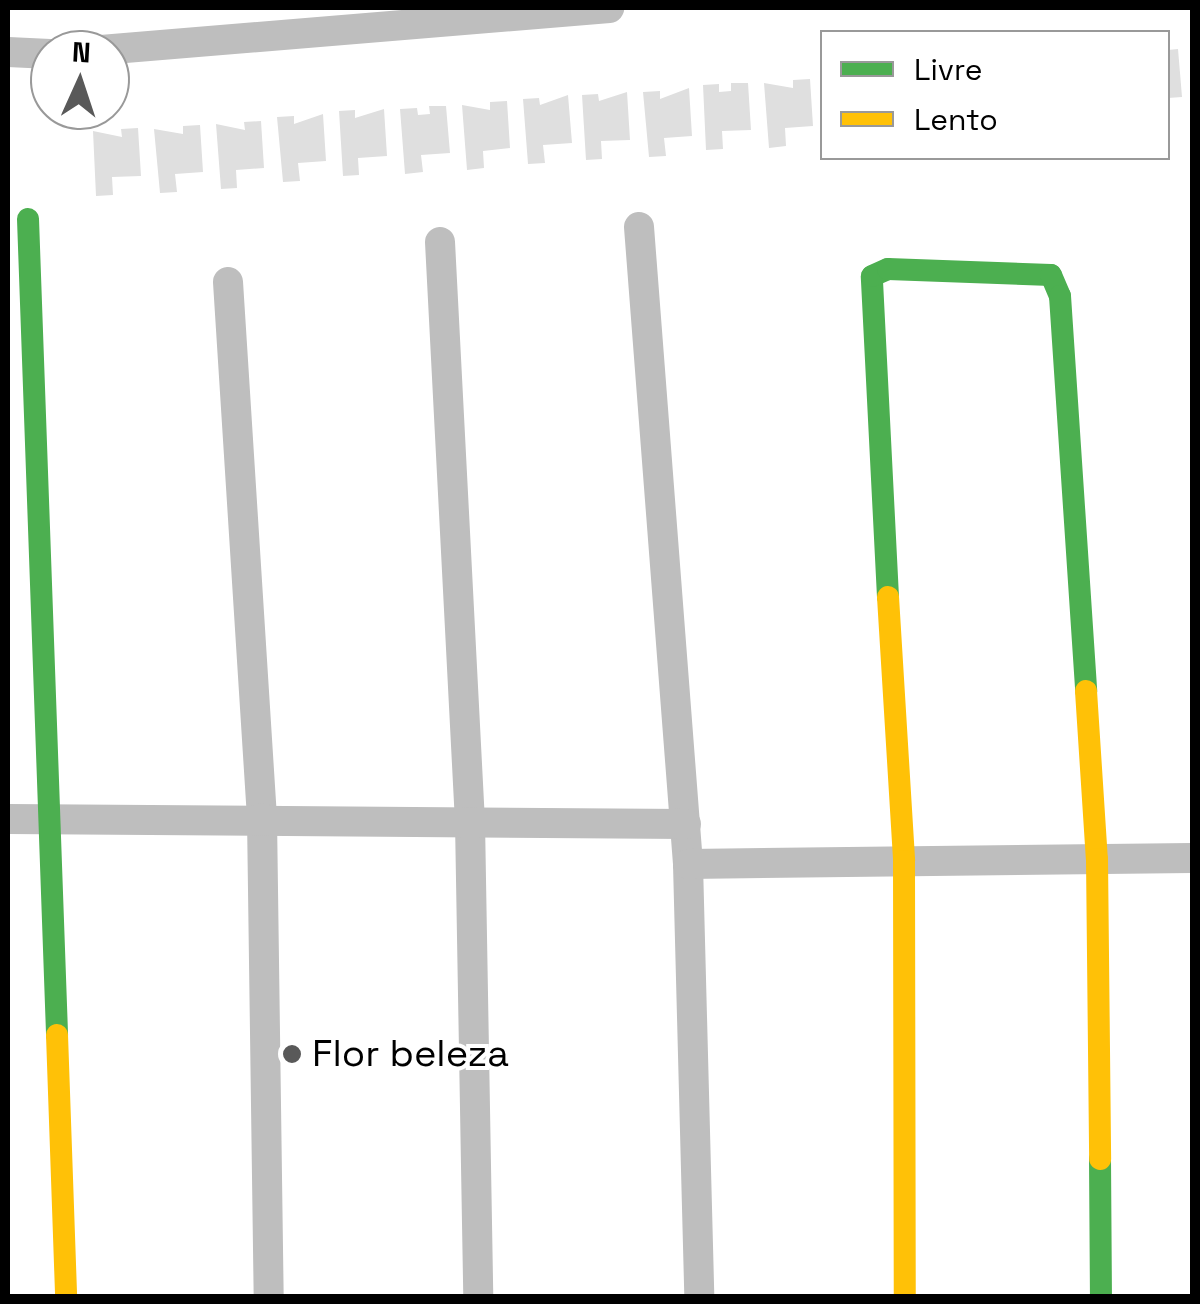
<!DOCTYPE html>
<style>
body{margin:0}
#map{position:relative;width:1200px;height:1304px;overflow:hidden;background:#fff;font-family:"Space Grotesk",sans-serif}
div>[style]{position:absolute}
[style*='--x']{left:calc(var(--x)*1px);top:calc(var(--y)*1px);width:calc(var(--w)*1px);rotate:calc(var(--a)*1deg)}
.building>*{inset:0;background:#dfdfdf}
.street>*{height:30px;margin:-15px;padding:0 15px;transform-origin:15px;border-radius:15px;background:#bebebe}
.fast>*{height:22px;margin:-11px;padding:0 11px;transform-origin:11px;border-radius:11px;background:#4caf50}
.slow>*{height:22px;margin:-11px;padding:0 11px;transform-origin:11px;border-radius:11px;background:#ffc107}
.dots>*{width:28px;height:28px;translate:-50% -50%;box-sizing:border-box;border:5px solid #fff;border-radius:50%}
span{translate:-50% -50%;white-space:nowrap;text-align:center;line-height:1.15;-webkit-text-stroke:8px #fff;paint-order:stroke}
.poi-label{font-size:38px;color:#000}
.left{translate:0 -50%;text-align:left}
.frame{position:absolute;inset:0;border:10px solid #000;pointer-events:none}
.legend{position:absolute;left:820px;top:30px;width:350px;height:130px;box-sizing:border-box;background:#fff;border:2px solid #999;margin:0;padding:12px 18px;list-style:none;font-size:30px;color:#000}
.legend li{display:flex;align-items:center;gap:20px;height:50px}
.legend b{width:50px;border:2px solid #999}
.north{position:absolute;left:30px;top:30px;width:100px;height:100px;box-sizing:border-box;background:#fff;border:2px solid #999;border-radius:50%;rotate:3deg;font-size:28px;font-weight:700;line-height:40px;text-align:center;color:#000}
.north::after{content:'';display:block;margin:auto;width:35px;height:45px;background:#595959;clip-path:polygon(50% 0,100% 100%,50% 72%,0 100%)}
</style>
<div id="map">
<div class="building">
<i style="clip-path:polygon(1178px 49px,1182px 97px,1168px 98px,1168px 50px)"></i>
<i style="clip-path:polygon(810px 79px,813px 126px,785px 128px,786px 146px,769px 148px,764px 83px,793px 88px,793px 80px)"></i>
<i style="clip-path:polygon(731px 83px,748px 83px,751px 130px,722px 131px,723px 149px,706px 150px,703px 85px,719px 84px,719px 92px,731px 91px)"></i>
<i style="clip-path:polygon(689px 88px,692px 136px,664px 138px,666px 156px,649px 157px,643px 92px,660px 91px,660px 99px)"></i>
<i style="clip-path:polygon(627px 92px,630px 140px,601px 141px,602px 159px,586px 160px,582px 95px,598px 94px,599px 101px)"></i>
<i style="clip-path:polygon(568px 95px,572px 143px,543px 145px,545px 163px,528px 164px,523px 99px,539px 98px,540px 105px)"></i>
<i style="clip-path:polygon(507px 101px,510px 148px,483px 151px,484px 168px,467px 170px,462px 105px,490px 110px,490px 102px)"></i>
<i style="clip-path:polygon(429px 106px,446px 106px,450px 153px,421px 155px,423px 172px,405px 174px,400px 109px,417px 108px,418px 115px,430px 114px)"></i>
<i style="clip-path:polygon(384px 109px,387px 156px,358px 158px,359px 175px,343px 176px,339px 111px,355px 110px,355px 118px)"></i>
<i style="clip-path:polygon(323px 114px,326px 161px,298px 163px,300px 181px,283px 182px,277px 117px,294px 116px,294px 124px)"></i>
<i style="clip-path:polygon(261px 121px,264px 168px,236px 170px,237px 188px,221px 189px,216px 124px,245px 130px,244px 122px)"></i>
<i style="clip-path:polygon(200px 125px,203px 172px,175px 174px,177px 192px,160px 193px,154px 129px,183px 134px,183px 126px)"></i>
<i style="clip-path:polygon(138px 128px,141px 176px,112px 177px,113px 195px,96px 196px,93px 131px,122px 137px,121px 129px)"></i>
</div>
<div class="street">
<i style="--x:101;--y:50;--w:510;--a:-4.73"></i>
<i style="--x:8;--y:52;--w:42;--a:2.7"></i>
<i style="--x:639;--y:227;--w:639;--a:85.6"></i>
<i style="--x:688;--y:864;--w:432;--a:88.5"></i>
<i style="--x:440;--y:242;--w:581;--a:87.04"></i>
<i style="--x:470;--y:822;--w:474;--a:89"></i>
<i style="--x:228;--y:282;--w:537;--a:86.37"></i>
<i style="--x:262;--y:818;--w:478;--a:89.2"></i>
<i style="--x:8;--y:819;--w:678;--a:0.42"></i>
<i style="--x:688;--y:864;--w:504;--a:-0.68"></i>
</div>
<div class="fast">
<i style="--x:28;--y:219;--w:817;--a:87.96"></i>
<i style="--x:888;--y:597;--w:321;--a:-92.9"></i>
<i style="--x:872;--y:276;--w:17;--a:-24"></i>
<i style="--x:888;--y:269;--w:163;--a:2.1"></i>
<i style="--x:1051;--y:275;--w:23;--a:67"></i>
<i style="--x:1060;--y:296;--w:396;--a:86.2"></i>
<i style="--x:1100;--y:1159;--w:137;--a:89.6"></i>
</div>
<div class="slow">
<i style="--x:888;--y:597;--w:264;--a:86.5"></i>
<i style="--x:904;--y:861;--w:435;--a:89.9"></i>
<i style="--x:1086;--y:691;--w:168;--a:86.3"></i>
<i style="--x:1097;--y:859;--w:300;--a:89.4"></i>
<i style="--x:57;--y:1035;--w:261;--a:88"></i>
</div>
<div class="dots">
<i style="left:292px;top:1054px;background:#595959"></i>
</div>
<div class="poi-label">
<span class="left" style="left:312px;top:1054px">Flor beleza</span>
</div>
<div class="frame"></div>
<ul class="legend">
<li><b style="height:12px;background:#4caf50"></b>Livre</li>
<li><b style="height:12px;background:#ffc107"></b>Lento</li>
</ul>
<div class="north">N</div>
</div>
